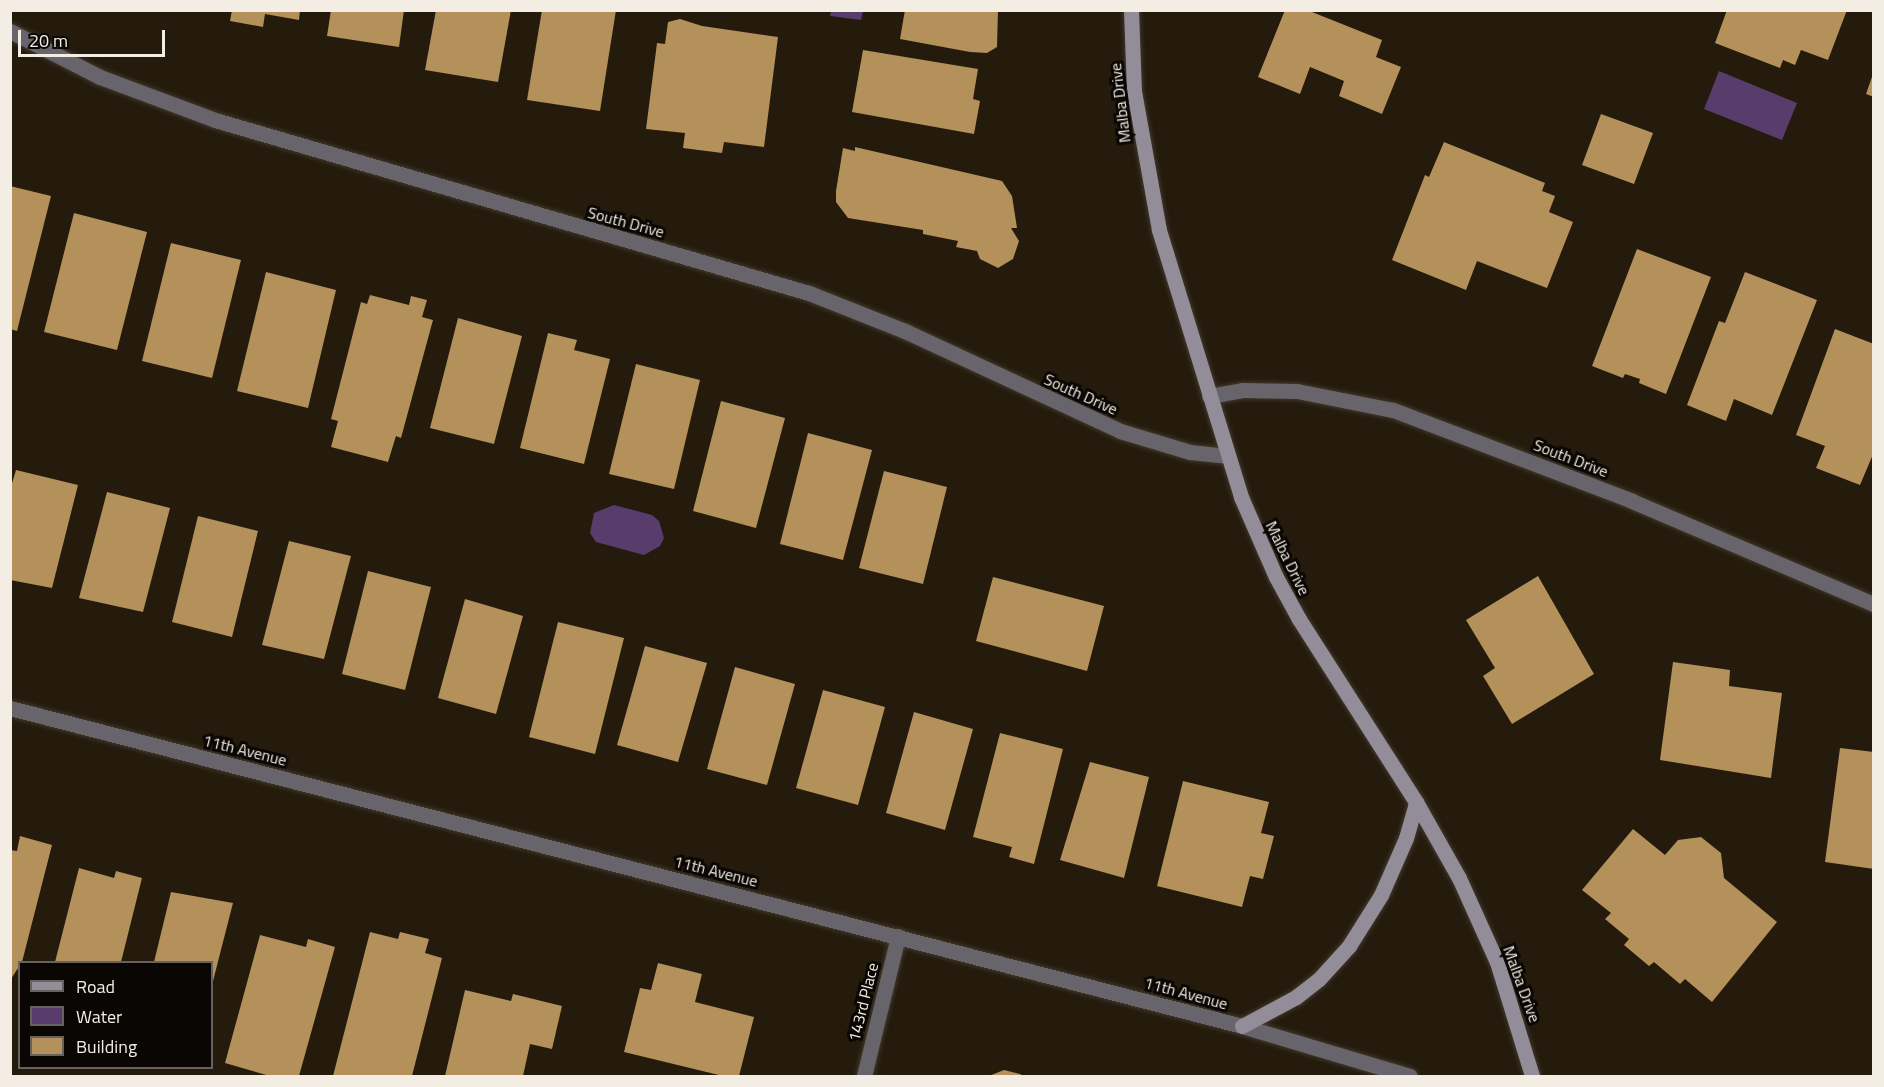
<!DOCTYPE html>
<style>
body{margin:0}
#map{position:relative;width:1884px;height:1087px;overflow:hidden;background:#241b0d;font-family:"Titillium Web",sans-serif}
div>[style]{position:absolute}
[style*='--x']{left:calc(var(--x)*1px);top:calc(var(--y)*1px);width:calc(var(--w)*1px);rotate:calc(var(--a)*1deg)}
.water>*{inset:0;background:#573c6c}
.building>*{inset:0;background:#b4905a}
.roads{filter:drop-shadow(0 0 2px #41382b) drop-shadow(0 0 2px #41382b)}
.street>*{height:15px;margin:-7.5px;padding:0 7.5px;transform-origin:7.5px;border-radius:7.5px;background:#68646b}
.secondary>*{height:15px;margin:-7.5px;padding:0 7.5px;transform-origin:7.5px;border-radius:7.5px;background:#938d99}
span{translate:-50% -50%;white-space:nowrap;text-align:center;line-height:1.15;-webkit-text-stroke:6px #0a0603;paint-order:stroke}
.street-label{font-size:16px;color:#f3ede3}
.frame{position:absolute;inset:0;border:12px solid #f3ede3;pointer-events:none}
.legend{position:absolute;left:18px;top:961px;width:195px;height:108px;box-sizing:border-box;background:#0a0603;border:2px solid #67625d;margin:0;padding:8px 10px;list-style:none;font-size:18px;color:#f3ede3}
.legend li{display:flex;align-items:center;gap:12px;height:30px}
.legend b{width:30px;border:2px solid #67625d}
.scale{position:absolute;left:18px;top:30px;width:147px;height:27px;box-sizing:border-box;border:3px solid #f3ede3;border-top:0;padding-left:8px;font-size:18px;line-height:21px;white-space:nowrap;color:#f3ede3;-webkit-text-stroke:4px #0a0603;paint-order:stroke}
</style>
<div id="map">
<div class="water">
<i style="clip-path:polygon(831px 11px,863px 11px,861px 20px,830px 16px)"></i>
<i style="clip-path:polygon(1719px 71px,1797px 103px,1782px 140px,1704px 109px)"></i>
<i style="clip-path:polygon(614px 505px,652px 515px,659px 521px,664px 538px,660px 546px,644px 555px,596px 542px,590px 533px,594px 513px)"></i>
</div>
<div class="building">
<i style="clip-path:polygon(232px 10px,300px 10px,299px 20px,265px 14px,263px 27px,230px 21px)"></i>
<i style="clip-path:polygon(331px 10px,404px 10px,399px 47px,327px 36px)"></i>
<i style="clip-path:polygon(436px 10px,511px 10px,498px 82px,425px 70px)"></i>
<i style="clip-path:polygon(542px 10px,616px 10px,600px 111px,527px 100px)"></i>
<i style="clip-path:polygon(905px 10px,998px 10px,997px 47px,987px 53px,970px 52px,900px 39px)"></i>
<i style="clip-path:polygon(1285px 10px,1307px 10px,1382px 40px,1376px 57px,1401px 67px,1382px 114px,1339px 96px,1344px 81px,1310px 67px,1300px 94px,1258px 77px)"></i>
<i style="clip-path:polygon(1727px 10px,1847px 10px,1828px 60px,1801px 50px,1795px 65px,1783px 60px,1780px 68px,1715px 43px)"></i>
<i style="clip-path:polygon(680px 19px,702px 26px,778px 37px,764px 147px,724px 142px,722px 153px,683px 148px,685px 133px,646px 129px,657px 43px,665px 44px,668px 22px)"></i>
<i style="clip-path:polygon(863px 50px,978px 69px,973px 99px,980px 101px,974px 134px,852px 112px)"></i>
<i style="clip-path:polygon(1873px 74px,1874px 74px,1874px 97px,1866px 94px)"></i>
<i style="clip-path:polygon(1601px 114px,1653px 133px,1634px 184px,1582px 165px)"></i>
<i style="clip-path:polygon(1444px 142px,1545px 183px,1542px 191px,1555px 196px,1549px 212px,1573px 222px,1547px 288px,1477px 261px,1466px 290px,1392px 260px,1425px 175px,1429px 177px)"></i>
<i style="clip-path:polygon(855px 147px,1002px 181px,1012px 196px,1017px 228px,1011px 228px,1019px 241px,1013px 259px,998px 268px,980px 259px,977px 251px,956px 247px,958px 241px,923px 234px,923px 230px,848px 218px,836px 202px,836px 191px,843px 148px,855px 151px)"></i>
<i style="clip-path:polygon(10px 186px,51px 196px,17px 331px,10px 329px)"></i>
<i style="clip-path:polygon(74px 213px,147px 232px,117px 350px,44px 332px)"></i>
<i style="clip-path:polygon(171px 243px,241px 260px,212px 378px,142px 361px)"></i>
<i style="clip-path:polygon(1637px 249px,1711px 277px,1666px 394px,1639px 383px,1640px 379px,1625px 374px,1623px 378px,1592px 366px)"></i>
<i style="clip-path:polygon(266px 272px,336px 290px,308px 408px,237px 391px)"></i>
<i style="clip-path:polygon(1745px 272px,1817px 300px,1772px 415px,1734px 399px,1726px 421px,1687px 405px,1719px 321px,1725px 323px)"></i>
<i style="clip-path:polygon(370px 295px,409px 305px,411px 296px,427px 300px,422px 317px,433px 320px,401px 438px,396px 436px,388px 462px,331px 447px,338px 421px,331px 419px,361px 302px,367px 304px)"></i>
<i style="clip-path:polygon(458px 318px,522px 336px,494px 444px,430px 428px)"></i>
<i style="clip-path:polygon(1835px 329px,1874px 344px,1874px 452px,1860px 485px,1816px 468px,1825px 446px,1796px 435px)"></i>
<i style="clip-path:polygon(548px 333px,577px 340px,574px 350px,610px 359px,584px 464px,520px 448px)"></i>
<i style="clip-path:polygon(636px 364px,700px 380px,674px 489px,609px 474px)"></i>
<i style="clip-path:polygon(721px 401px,785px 418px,756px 528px,693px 511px)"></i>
<i style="clip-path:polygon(808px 433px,872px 450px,843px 560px,780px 544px)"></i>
<i style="clip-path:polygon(16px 470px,78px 485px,52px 588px,10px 580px,10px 490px)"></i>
<i style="clip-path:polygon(884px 471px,947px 487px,923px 584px,859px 568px)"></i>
<i style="clip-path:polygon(107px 492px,170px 508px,143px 612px,79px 598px)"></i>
<i style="clip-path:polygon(198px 516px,258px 531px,232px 637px,172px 622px)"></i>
<i style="clip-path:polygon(289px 541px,351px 556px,324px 659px,262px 645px)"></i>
<i style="clip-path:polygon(368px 571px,431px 587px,405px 690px,342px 674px)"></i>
<i style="clip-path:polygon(1538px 576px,1594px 674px,1512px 724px,1483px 676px,1495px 668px,1466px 620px)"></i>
<i style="clip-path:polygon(993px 577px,1104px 606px,1087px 671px,976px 641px)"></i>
<i style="clip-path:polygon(465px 599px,523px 616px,496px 714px,438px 698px)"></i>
<i style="clip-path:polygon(558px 622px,624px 638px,595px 754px,529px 737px)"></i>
<i style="clip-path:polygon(645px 646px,707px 663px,678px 762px,617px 745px)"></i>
<i style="clip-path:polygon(1673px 662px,1730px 670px,1729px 686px,1782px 693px,1771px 778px,1660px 760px)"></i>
<i style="clip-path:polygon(735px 667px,795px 684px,767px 785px,707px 769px)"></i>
<i style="clip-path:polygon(823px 690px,885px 707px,858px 805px,796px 788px)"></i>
<i style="clip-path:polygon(914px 712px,973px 729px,945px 830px,886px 813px)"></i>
<i style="clip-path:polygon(1000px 733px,1063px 749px,1034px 864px,1009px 857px,1012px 847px,973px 837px)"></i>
<i style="clip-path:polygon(1840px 748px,1874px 752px,1874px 869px,1825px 862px)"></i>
<i style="clip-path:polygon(1090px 762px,1149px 777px,1124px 878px,1060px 860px)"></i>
<i style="clip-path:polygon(1183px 781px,1269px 802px,1261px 833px,1274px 836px,1263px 879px,1250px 876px,1242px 907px,1157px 886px)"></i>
<i style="clip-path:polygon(1633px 829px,1665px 855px,1678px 840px,1701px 837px,1721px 853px,1724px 878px,1777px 922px,1712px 1002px,1685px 979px,1680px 984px,1654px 962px,1649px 966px,1624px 945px,1629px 939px,1605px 919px,1611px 913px,1582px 890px)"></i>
<i style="clip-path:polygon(20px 836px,52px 845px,22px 962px,11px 979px,10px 850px,17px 851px)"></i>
<i style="clip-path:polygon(79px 868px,114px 878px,116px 871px,142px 878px,121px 962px,55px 962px)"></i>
<i style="clip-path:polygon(171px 892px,233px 903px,212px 985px,212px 962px,154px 962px)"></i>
<i style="clip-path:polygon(370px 932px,398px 939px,400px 932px,429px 939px,425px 953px,442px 958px,412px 1076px,333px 1076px)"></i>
<i style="clip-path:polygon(260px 935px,306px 947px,308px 939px,335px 947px,299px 1076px,270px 1076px,225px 1063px)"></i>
<i style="clip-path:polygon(658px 963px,702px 974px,695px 1002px,754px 1017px,739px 1076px,723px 1076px,624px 1052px,640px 988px,651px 990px)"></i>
<i style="clip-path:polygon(465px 990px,511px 1001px,513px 994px,562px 1006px,552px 1049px,530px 1044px,523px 1076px,445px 1076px)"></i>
<i style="clip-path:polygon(1004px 1070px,1020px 1074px,1023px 1076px,989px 1076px)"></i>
</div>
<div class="roads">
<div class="street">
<i style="--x:10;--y:31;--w:101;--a:27.1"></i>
<i style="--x:100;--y:77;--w:123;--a:20.5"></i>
<i style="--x:215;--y:120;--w:619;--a:16.24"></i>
<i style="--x:809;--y:293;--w:103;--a:21.6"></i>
<i style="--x:905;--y:331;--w:237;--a:24.9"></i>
<i style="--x:1120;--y:431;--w:73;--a:16.7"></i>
<i style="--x:1190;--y:452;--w:37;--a:6"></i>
<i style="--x:1209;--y:396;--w:34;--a:-10"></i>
<i style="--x:1242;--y:390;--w:55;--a:1"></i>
<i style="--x:1297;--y:391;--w:98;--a:11.2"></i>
<i style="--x:1393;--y:410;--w:256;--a:20.8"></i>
<i style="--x:1632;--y:501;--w:263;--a:23.1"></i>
<i style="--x:10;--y:708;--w:1272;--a:14.47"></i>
<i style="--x:1242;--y:1026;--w:175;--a:16.6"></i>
<i style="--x:864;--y:1076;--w:144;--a:-76.3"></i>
</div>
<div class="secondary">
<i style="--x:1131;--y:10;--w:81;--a:87.9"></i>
<i style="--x:1134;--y:91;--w:141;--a:79.8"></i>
<i style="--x:1159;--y:230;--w:279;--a:72.9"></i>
<i style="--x:1241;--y:497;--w:87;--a:66.4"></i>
<i style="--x:1276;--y:577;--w:48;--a:61.3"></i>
<i style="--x:1299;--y:619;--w:217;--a:57.4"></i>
<i style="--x:1416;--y:802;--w:87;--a:60.5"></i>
<i style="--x:1459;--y:878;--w:92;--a:65.7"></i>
<i style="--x:1497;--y:962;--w:119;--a:72.9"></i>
<i style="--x:1242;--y:1026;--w:61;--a:-28.2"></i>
<i style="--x:1296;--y:997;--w:29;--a:-38"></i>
<i style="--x:1319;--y:979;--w:45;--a:-47.7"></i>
<i style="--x:1349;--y:946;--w:60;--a:-57.9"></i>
<i style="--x:1381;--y:895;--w:62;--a:-66.3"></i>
<i style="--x:1406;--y:838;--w:37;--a:-74"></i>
</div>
</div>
<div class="street-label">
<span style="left:1120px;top:103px;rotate:-97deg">Malba Drive</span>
<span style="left:626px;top:222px;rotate:15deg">South Drive</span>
<span style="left:1081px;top:394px;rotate:24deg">South Drive</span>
<span style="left:1571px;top:458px;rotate:21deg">South Drive</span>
<span style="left:1288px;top:558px;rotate:64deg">Malba Drive</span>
<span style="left:245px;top:750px;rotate:14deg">11th Avenue</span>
<span style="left:716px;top:871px;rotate:14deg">11th Avenue</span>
<span style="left:1522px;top:984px;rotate:70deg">Malba Drive</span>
<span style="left:1186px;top:993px;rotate:15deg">11th Avenue</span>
<span style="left:863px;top:1002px;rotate:-76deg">143rd Place</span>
</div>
<div class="frame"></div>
<ul class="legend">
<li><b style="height:8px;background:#938d99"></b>Road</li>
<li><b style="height:16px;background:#573c6c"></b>Water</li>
<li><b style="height:16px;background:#b4905a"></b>Building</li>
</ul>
<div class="scale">20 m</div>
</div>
